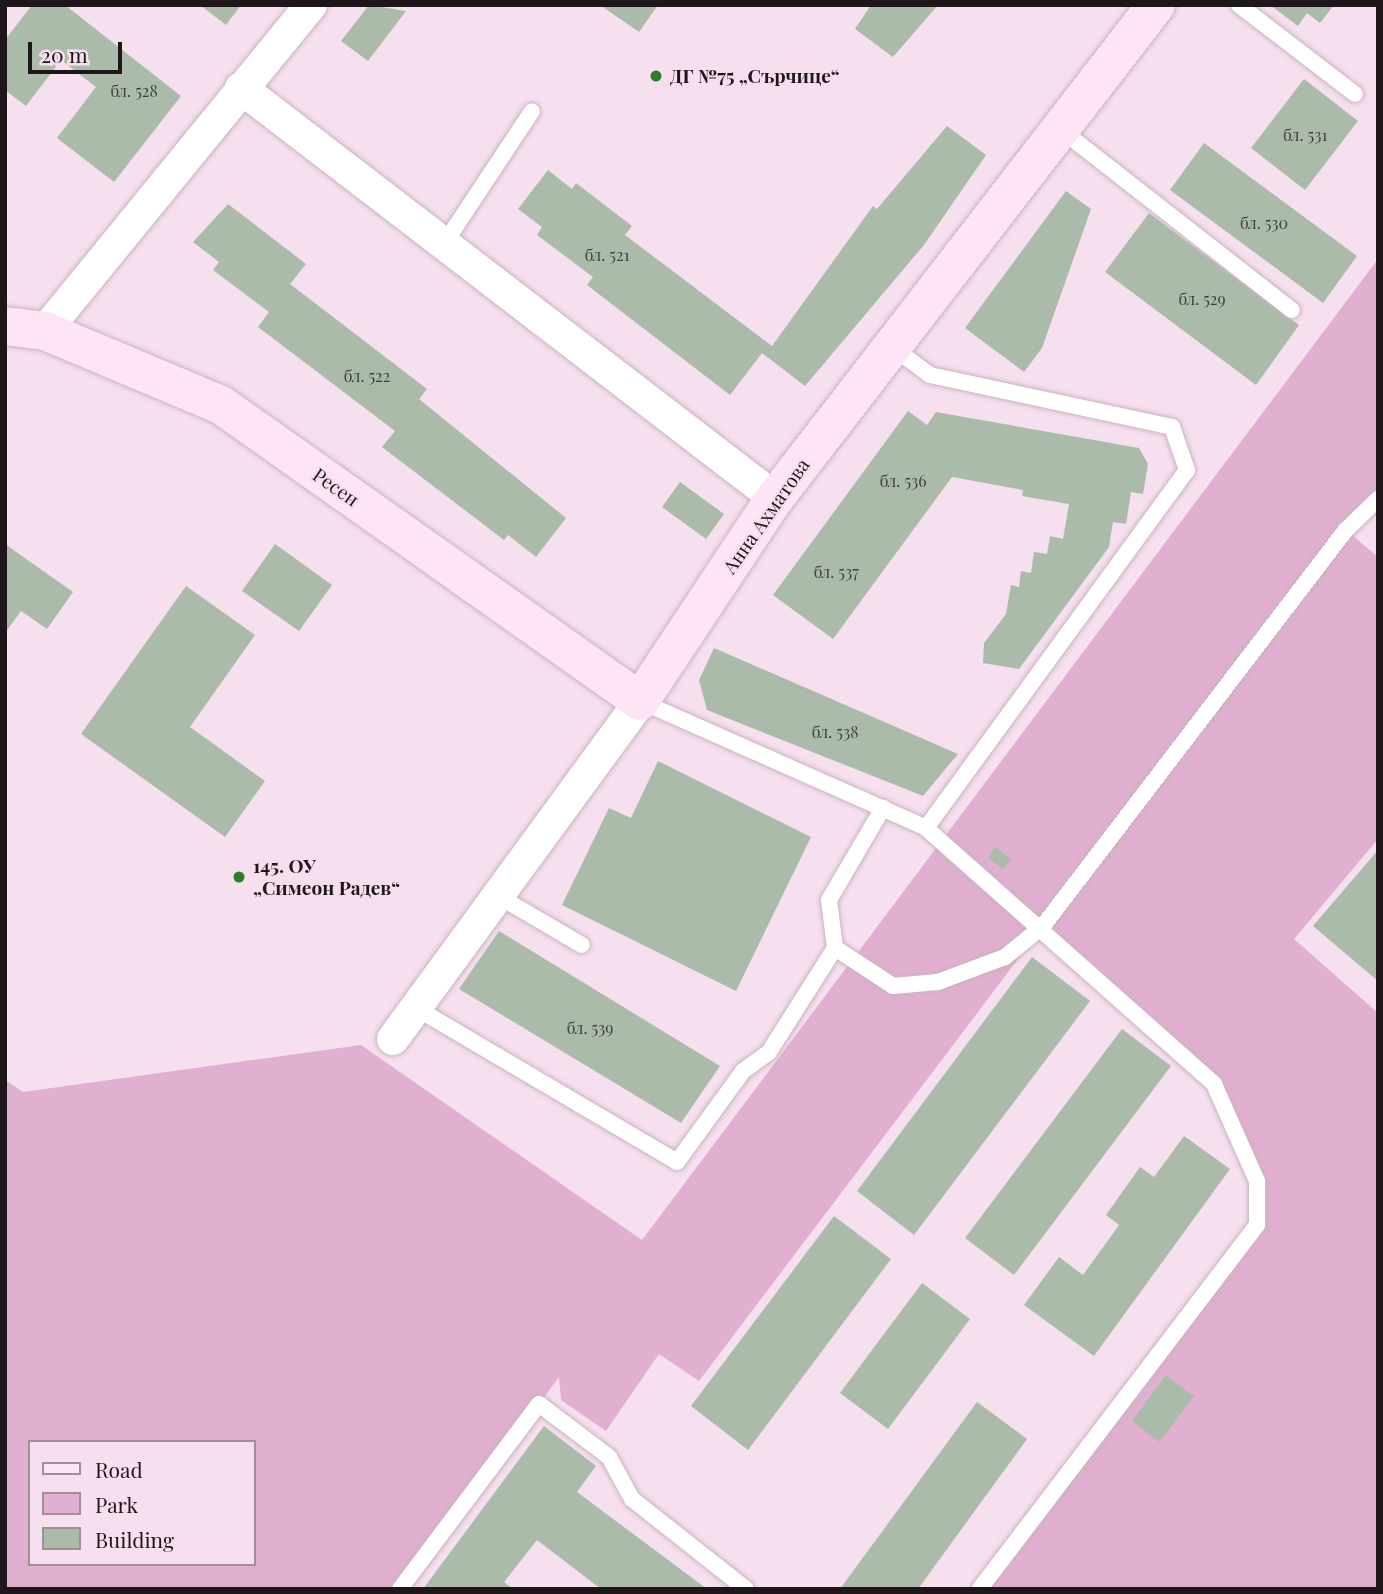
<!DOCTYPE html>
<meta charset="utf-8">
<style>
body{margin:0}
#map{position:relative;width:1383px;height:1594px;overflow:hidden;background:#f6dfee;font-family:"Playfair Display",serif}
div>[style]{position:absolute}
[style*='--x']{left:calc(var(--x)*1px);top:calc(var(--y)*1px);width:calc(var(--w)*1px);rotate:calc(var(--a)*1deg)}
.green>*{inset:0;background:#e1afd0}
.building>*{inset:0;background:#abbba9}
.roads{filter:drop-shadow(0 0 2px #c9b3c1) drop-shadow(0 0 2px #c9b3c1)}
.lane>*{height:16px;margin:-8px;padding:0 8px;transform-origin:8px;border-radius:8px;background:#fff}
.street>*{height:32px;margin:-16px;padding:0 16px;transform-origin:16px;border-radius:16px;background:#fff}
.secondary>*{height:38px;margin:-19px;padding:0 19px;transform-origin:19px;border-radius:19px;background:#fee5f6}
.dots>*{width:19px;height:19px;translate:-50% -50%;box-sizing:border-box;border:4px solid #f6dfee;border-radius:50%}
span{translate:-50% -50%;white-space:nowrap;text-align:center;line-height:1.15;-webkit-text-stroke:5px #f6dfee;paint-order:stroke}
.number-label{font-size:16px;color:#413f3e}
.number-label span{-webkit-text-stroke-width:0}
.poi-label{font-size:19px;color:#1e161b;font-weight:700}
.left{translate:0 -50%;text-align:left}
.street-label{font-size:19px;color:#1e161b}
.frame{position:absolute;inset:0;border:7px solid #1e161b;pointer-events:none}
.legend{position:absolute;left:28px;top:1440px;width:228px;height:126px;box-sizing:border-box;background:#f6dfee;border:2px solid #a08f9a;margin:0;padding:9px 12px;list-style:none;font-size:21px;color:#1e161b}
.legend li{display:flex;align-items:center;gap:14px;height:35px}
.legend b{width:35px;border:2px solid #a08f9a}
.scale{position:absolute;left:28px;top:42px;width:94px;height:32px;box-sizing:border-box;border:4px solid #1e161b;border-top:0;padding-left:9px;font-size:21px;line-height:24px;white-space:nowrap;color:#1e161b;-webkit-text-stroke:5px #f6dfee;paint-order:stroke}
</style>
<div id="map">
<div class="green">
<i style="clip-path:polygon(evenodd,1378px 259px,1378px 499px,1346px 530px,1378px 557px,1378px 839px,1294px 939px,1378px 1013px,1378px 1589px,981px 1589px,1257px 1225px,1257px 1181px,1214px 1084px,1043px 926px,699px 1381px,659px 1354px,606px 1431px,561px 1400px,559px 1377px,404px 1589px,5px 1589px,5px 1080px,23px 1092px,361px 1045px,642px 1240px,1378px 259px,30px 1442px,254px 1442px,254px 1564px,30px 1564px,30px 1442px)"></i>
</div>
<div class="building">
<i style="clip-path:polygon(32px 5px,65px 5px,181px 96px,114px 182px,57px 138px,96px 87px,61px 60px,26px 106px,5px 90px,5px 40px)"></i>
<i style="clip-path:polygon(200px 5px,241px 5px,226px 25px)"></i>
<i style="clip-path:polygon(369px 5px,406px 11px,368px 61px,341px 41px)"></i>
<i style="clip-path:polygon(600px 5px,658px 5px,639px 32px)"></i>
<i style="clip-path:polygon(871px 5px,938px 5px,893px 57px,855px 29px)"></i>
<i style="clip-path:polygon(1270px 5px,1334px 5px,1320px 23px,1307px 13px,1298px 26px)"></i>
<i style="clip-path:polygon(1304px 79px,1358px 121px,1305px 190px,1251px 148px)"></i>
<i style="clip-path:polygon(947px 126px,986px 155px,924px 245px,805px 386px,762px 353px,730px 395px,587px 285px,593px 277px,537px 235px,542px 227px,518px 209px,548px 170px,572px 189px,576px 183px,632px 226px,625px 235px,772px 346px,873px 206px,877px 209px)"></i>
<i style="clip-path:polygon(1204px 143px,1357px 256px,1323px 303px,1170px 190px)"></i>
<i style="clip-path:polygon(1066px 191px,1091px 209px,1042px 348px,1024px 372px,965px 328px)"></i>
<i style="clip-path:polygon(228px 204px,306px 264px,290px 284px,427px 389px,419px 399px,566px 518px,536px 557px,508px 535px,504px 540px,382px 447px,395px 431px,258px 327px,269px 312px,213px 270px,219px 262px,193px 242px)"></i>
<i style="clip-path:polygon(1149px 213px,1299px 325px,1256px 385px,1105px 272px)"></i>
<i style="clip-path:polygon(908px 411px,927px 425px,936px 412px,1139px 448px,1148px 464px,1143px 494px,1131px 492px,1126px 524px,1113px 522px,1109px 547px,1019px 669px,983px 663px,984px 643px,1006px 614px,1011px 585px,1019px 587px,1021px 571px,1031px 573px,1034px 552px,1047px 554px,1050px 536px,1063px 539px,1069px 504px,1022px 496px,1023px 490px,952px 477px,833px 639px,773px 595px)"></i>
<i style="clip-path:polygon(680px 482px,724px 514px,706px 539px,662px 507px)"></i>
<i style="clip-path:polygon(5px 544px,73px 592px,47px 629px,21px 611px,5px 633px)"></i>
<i style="clip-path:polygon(275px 544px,332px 585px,299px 631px,242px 591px)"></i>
<i style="clip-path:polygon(186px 586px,255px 635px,190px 727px,265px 781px,225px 837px,81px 734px)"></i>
<i style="clip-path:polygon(714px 648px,958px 754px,923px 796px,707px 710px,699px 680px)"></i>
<i style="clip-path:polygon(658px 761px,811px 837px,736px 991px,562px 905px,609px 808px,631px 818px)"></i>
<i style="clip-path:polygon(995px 847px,1011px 859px,1003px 869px,988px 857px)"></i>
<i style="clip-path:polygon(1378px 850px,1378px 981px,1313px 926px)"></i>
<i style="clip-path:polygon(499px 931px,720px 1066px,681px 1123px,459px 989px)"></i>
<i style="clip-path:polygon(1032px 957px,1090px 1001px,914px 1235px,857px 1191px)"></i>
<i style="clip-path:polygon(1122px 1029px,1171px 1066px,1014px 1275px,965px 1238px)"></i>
<i style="clip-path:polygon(1184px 1136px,1230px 1169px,1094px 1356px,1024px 1305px,1059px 1257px,1083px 1275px,1119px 1225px,1106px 1215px,1140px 1167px,1154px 1177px)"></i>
<i style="clip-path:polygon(834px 1216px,891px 1259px,748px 1450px,691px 1406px)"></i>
<i style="clip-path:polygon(922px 1283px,970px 1319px,888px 1429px,840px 1393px)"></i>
<i style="clip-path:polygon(1166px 1375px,1194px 1396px,1160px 1442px,1132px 1421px)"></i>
<i style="clip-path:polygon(977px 1402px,1027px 1439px,918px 1589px,840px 1589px)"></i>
<i style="clip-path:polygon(544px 1426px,596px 1466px,577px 1492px,707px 1589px,601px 1589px,537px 1540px,504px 1582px,513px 1589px,423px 1589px)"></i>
</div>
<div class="roads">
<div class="lane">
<i style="--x:1239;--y:5;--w:146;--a:37.5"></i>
<i style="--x:1060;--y:129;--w:294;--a:38"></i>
<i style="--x:444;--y:244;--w:159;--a:-56.5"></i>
<i style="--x:892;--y:347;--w:47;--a:36.4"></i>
<i style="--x:930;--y:375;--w:248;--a:12.1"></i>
<i style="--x:1172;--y:427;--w:46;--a:70.8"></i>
<i style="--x:1187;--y:470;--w:443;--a:126.1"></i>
<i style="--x:640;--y:701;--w:313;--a:23.9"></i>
<i style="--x:926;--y:828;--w:385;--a:41.6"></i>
<i style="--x:1214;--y:1084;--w:106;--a:66.1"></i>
<i style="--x:1257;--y:1181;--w:44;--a:90"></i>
<i style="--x:1257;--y:1225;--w:457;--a:127.3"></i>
<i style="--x:498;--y:896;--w:97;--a:30.3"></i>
<i style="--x:835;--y:948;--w:69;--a:33.2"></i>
<i style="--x:893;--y:986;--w:45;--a:-5.1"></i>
<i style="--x:938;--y:982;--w:72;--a:-20.5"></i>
<i style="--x:1005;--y:957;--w:49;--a:-39.2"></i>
<i style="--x:1043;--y:926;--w:499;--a:-52.6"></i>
<i style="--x:1346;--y:530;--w:45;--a:-44.1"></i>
<i style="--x:416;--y:1008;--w:303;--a:30.5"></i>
<i style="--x:677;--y:1162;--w:112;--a:-54"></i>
<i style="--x:743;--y:1071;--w:32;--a:-36"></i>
<i style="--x:769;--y:1052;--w:123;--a:-57.6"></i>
<i style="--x:835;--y:948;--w:48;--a:-97.1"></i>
<i style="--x:829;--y:900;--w:107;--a:-59.6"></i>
<i style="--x:400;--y:1589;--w:231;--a:-53.1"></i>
<i style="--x:539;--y:1404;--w:88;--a:37.1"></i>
<i style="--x:609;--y:1457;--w:48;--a:61.3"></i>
<i style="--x:632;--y:1499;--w:145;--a:38.3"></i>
</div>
<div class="street">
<i style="--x:241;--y:88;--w:673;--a:37.52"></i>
<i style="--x:45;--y:331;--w:421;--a:-50.8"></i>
<i style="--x:393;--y:1039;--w:419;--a:-53.8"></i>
</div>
<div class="secondary">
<i style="--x:5;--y:326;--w:40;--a:7.1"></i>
<i style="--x:45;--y:331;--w:191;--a:22.8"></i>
<i style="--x:221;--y:405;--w:513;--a:35.24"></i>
<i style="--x:640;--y:701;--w:244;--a:-56.4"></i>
<i style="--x:775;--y:498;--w:623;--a:-52.3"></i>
</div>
</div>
<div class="dots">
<i style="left:656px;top:76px;background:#2a7d29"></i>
<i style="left:239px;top:877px;background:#2a7d29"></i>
</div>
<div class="number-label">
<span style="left:134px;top:91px">бл. 528</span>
<span style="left:1305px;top:135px">бл. 531</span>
<span style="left:1264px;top:223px">бл. 530</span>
<span style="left:607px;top:255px">бл. 521</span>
<span style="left:1202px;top:299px">бл. 529</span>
<span style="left:367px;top:376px">бл. 522</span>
<span style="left:903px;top:481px">бл. 536</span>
<span style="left:836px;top:572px">бл. 537</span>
<span style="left:835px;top:732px">бл. 538</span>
<span style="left:590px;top:1028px">бл. 539</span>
</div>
<div class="poi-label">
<span class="left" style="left:670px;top:76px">ДГ №75 „Сърчице“</span>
<span class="left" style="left:253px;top:877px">145. ОУ<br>„Симеон Радев“</span>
</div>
<div class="street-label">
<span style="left:336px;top:487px;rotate:35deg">Ресен</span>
<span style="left:766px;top:516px;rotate:-55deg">Анна Ахматова</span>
</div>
<div class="frame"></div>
<ul class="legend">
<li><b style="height:9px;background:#fee5f6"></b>Road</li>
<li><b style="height:19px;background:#e1afd0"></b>Park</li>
<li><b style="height:19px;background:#abbba9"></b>Building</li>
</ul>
<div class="scale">20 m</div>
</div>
